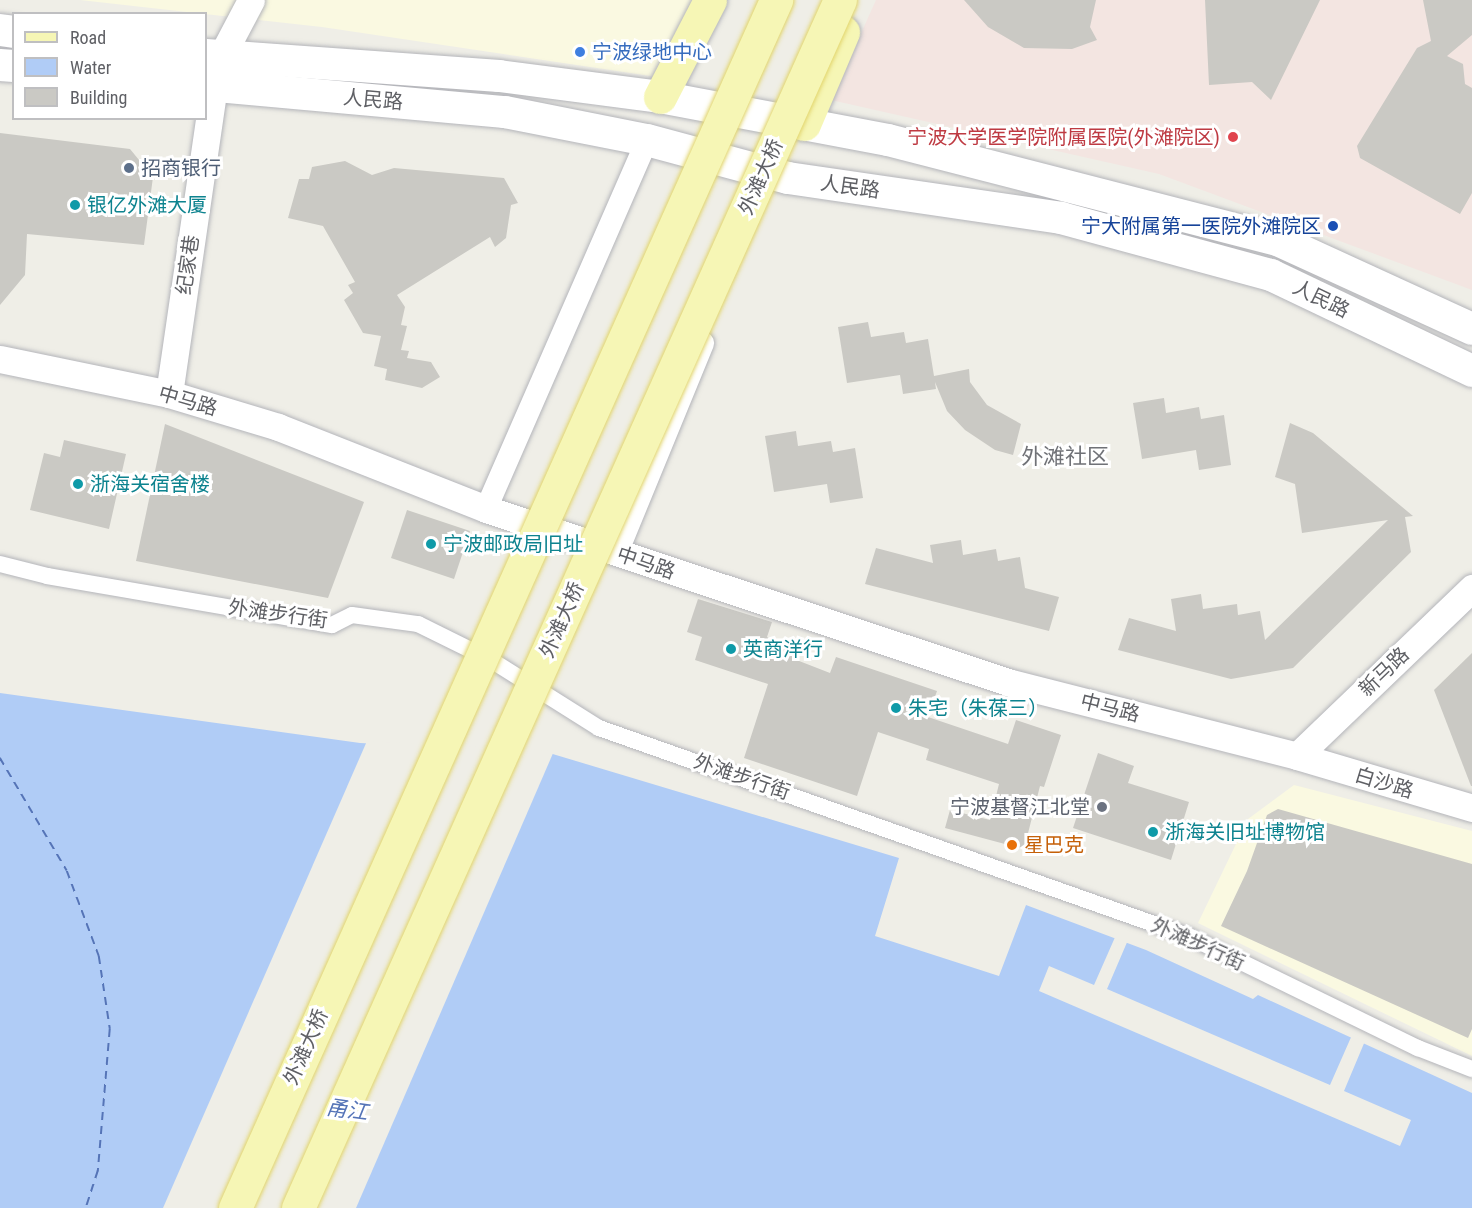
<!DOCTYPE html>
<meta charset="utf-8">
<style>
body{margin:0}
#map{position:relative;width:1472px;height:1208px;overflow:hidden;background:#efeee7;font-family:"Roboto Condensed","Noto Sans SC",sans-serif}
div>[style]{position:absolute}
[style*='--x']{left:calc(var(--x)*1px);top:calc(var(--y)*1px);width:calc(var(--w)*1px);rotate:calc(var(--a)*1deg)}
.commercial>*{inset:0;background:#faf9e1}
.medical>*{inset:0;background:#f3e5e1}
.water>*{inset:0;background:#b0ccf6}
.pier>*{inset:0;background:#efeee7}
.ferry>*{height:1.5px;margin-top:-0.75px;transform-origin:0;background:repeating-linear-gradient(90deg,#5574b7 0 8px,transparent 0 14px)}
.building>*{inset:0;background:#cac9c4}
.roads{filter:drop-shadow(0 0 2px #b4b5ba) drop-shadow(0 0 2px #b4b5ba)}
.pedestrian>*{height:16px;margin:-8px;padding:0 8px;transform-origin:8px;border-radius:8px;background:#fff}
.minor>*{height:22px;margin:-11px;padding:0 11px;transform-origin:11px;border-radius:11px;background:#fff}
.tertiary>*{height:27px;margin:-13.5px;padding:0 13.5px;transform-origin:13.5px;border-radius:13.5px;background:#fff}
.secondary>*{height:32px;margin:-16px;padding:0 16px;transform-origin:16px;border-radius:16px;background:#fff}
.primary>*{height:33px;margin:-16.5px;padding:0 16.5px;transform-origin:16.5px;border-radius:16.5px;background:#f6f6b5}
.bridges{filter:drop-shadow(0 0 2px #e2d56d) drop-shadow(0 0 2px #e2d56d)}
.primary-bridge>*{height:33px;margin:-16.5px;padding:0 16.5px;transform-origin:16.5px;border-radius:16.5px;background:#f6f6b5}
.dots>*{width:16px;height:16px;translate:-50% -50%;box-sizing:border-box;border:3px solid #fff;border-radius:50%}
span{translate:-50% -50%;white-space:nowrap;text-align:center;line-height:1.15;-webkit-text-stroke:6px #fff;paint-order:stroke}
.shop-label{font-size:20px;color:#366cbe}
.left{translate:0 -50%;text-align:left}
.street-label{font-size:20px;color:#5f6065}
.health-label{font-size:20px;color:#be3a42}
.right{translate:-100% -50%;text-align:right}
.service-label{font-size:20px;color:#4e5e75}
.culture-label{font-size:20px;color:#0d838f}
.transit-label{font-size:20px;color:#164399}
.worship-label{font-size:20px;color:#5b616d}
.food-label{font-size:20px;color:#c56008}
.water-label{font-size:21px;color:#5574b7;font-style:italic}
.quarter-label{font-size:22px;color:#707277}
.legend{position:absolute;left:12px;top:12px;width:195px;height:108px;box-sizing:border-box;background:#fff;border:2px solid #bfbfc1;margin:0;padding:8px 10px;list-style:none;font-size:18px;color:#5f6065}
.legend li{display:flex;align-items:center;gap:12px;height:30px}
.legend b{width:30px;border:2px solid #bfbfc1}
</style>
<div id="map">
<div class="commercial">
<i style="clip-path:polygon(80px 0,696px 0,657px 77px,322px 27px)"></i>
<i style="clip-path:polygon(1294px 785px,1472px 831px,1472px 1056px,1198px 923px,1248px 819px)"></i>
</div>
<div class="medical">
<i style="clip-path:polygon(876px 0,1472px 0,1472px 290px,1159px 174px,831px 100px)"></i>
</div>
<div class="water">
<i style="clip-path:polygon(0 693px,360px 743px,546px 752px,899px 858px,875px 936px,999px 976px,1026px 905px,1146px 950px,1253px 999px,1258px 995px,1472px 1093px,1472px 1208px,0 1208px)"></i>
</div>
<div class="pier">
<i style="clip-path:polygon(367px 741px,554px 751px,356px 1208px,163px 1208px)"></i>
<i style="clip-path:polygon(1116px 935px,1128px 940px,1107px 989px,1330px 1085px,1352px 1035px,1365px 1041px,1344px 1091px,1411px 1120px,1400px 1146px,1039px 991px,1049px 966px,1094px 985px)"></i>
</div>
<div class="ferry">
<i style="--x:0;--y:758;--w:131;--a:59.3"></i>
<i style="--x:67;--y:871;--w:91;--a:69.4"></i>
<i style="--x:99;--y:956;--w:74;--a:81.4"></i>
<i style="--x:110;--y:1029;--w:143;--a:94.8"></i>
<i style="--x:98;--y:1171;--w:39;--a:108"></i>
</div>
<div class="building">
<i style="clip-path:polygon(964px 0,1096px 0,1090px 27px,1097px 40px,1072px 49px,1024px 48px,988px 27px)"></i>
<i style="clip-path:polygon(1205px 0,1320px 0,1271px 100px,1252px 82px,1209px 85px)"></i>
<i style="clip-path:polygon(1423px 0,1472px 0,1472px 35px,1447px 56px,1463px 64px,1465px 84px,1472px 88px,1472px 193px,1460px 214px,1360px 158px,1357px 146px,1417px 48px,1431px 41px)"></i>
<i style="clip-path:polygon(0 133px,130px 149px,153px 177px,144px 245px,27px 234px,25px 275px,0 305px)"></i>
<i style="clip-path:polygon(345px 161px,372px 175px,394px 168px,504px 178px,518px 203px,511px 205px,506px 238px,495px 247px,490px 237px,397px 295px,405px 307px,401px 325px,407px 326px,401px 350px,409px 351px,407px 358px,431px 362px,440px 377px,422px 388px,385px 380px,387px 369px,374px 366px,381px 336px,363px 333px,344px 300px,353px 293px,348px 285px,355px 282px,323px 226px,288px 218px,299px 179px,309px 179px,312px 167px)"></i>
<i style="clip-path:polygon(868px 322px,871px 337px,904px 332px,906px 343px,928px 339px,934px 376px,969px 369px,970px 382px,987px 405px,1021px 424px,1013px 455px,995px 450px,965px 430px,947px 411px,935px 382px,936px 389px,903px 394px,900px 375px,847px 383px,838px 327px)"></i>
<i style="clip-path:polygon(1164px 398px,1166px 413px,1199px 407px,1201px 419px,1224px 415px,1231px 465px,1199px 470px,1196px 450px,1142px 459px,1133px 403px)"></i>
<i style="clip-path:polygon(1290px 423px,1313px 433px,1413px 516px,1405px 517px,1411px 552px,1293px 668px,1231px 679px,1118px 650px,1129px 618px,1176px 631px,1171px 599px,1201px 594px,1203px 609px,1237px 604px,1238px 615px,1260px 611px,1265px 640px,1388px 520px,1302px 533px,1295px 484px,1275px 477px)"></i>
<i style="clip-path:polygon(165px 424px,364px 502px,328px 598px,136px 561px)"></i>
<i style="clip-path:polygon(796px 431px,798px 446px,831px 441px,833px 452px,855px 448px,863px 498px,830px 503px,827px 484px,774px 492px,765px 436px)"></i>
<i style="clip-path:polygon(64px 440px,126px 454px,109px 529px,30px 510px,44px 453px,60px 457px)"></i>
<i style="clip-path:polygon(407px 510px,470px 531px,454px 579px,391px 558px)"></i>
<i style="clip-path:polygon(961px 540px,963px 555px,996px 549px,998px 561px,1020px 557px,1025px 588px,1059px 597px,1049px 631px,865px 584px,876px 548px,933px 563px,930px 545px)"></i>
<i style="clip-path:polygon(698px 599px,772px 622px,767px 637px,798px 648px,794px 659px,830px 673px,836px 657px,937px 691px,928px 717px,1008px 744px,1016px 720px,1061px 735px,1044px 787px,1040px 786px,1024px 849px,945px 828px,950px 810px,990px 820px,999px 784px,926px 760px,929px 749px,878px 732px,857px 796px,744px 758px,768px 684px,695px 660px,702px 637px,687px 632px)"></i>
<i style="clip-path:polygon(1472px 653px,1472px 786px,1471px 786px,1434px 690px)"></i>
<i style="clip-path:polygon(1098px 753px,1134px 766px,1128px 783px,1189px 802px,1171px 860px,1073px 828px)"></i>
<i style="clip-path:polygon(1278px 809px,1472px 864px,1472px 1029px,1468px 1038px,1221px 926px,1247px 871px,1267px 815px)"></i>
</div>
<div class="roads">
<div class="pedestrian">
<i style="--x:0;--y:564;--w:49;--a:14.3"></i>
<i style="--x:47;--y:576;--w:289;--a:9.8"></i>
<i style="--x:332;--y:625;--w:22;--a:-27"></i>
<i style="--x:352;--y:615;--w:67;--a:7.8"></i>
<i style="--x:418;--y:624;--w:81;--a:26.3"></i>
<i style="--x:491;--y:660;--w:128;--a:32.2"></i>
<i style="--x:599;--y:728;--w:625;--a:19.45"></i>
<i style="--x:1188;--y:936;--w:256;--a:26"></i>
<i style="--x:1418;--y:1048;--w:58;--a:21.3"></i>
</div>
<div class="minor">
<i style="--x:486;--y:509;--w:403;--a:-66.4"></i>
<i style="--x:617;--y:553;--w:227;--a:-67.7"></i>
</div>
<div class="tertiary">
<i style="--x:0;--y:359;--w:173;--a:11.7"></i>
<i style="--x:169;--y:394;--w:114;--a:16.8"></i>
<i style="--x:278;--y:427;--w:224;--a:21.5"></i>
<i style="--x:486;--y:509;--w:553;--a:18.34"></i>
<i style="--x:1011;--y:683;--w:295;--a:14.3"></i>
<i style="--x:1297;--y:756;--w:183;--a:16.5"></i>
<i style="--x:169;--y:394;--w:311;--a:-81.7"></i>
<i style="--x:214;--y:86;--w:30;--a:-76"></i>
<i style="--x:221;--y:57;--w:64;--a:-62.2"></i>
<i style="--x:1297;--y:756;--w:243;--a:-43.8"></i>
</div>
<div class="secondary">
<i style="--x:0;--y:30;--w:14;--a:8"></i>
<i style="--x:206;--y:55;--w:294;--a:4.1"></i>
<i style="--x:499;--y:76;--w:162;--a:7.4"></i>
<i style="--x:660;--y:97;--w:232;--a:10.7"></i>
<i style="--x:888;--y:140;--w:405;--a:14.4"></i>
<i style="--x:1280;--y:241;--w:211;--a:24.6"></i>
<i style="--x:0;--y:65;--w:14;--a:4"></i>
<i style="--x:206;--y:85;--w:300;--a:5.2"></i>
<i style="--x:505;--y:112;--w:145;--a:11.2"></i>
<i style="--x:647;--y:140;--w:146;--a:15.1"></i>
<i style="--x:788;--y:178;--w:276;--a:8.3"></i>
<i style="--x:1061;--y:218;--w:218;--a:15.2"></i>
<i style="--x:1271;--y:275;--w:223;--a:25.5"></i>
</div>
<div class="primary">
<i style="--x:660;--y:97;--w:109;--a:-62.7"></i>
<i style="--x:804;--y:124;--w:100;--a:-67"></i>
</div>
</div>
<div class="bridges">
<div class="primary-bridge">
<i style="--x:235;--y:1208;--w:1324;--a:-65.87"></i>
<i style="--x:298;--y:1208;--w:1324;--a:-65.84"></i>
</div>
</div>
<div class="dots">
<i style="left:580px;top:52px;background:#3f7fe0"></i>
<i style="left:1233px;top:137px;background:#e0444e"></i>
<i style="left:129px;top:168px;background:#5c6f8a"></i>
<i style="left:75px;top:205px;background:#0f9aa8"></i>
<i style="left:1333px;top:226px;background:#1a4fb4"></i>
<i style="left:78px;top:484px;background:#0f9aa8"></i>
<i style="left:431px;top:544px;background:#0f9aa8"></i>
<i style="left:731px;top:649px;background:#0f9aa8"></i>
<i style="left:896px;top:708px;background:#0f9aa8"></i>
<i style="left:1102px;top:807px;background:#6b7280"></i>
<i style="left:1153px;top:832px;background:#0f9aa8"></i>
<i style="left:1012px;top:845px;background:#e8710a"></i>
</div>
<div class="shop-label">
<span class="left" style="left:592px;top:52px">宁波绿地中心</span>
</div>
<div class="street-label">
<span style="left:373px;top:100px;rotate:5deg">人民路</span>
<span style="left:761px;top:177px;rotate:-66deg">外滩大桥</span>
<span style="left:850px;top:187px;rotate:8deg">人民路</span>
<span style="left:188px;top:265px;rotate:-82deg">纪家巷</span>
<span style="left:1321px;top:299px;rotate:26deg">人民路</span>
<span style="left:188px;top:401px;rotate:16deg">中马路</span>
<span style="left:646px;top:563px;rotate:19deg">中马路</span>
<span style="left:278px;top:614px;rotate:8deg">外滩步行街</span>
<span style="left:562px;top:620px;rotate:-66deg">外滩大桥</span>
<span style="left:1384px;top:672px;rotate:-44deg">新马路</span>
<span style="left:1110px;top:708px;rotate:14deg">中马路</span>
<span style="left:742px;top:777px;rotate:19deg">外滩步行街</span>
<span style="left:1384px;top:783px;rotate:17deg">白沙路</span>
<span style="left:1198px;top:944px;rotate:24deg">外滩步行街</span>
<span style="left:306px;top:1047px;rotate:-66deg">外滩大桥</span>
</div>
<div class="health-label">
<span class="right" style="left:1220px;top:137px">宁波大学医学院附属医院(外滩院区)</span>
</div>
<div class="service-label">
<span class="left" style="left:141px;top:168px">招商银行</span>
</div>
<div class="culture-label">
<span class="left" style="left:87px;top:205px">银亿外滩大厦</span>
<span class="left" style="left:90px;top:484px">浙海关宿舍楼</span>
<span class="left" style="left:443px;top:544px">宁波邮政局旧址</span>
<span class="left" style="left:743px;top:649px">英商洋行</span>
<span class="left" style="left:908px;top:708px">朱宅（朱葆三）</span>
<span class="left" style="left:1165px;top:832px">浙海关旧址博物馆</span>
</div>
<div class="transit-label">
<span class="right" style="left:1321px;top:226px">宁大附属第一医院外滩院区</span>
</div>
<div class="worship-label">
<span class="right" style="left:1090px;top:807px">宁波基督江北堂</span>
</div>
<div class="food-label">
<span class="left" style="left:1024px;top:845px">星巴克</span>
</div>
<div class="water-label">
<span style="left:347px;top:1110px;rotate:8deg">甬江</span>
</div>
<div class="quarter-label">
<span style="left:1065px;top:457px">外滩社区</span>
</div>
<ul class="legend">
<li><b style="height:8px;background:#f6f6b5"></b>Road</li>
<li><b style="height:16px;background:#b0ccf6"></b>Water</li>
<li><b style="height:16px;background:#cac9c4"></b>Building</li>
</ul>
</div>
